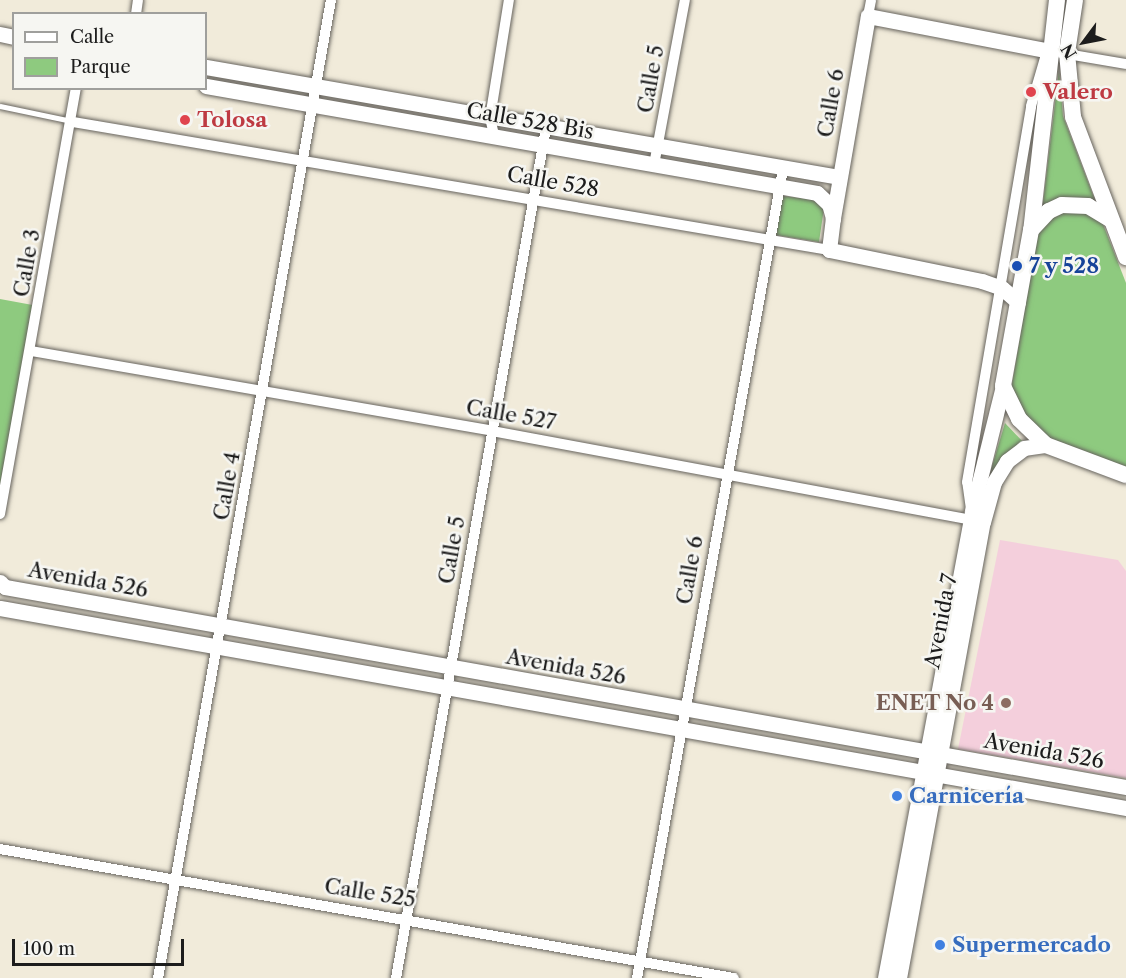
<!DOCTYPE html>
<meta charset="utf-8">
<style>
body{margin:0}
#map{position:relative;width:1126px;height:978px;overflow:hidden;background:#f1ebda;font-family:"Libre Caslon Text",serif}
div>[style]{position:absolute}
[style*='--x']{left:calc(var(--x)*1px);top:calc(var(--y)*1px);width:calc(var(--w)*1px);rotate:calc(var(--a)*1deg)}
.built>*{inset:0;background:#f4cfdc}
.green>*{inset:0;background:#8eca7f}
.roads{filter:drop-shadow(0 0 2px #67645e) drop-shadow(0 0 2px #67645e)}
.lane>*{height:5px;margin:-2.5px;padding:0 2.5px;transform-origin:2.5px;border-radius:2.5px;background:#fff}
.street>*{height:10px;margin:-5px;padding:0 5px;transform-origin:5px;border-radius:5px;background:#fff}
.secondary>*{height:15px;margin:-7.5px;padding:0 7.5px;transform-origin:7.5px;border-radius:7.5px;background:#fff}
.primary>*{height:16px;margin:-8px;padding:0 8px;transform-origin:8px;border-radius:8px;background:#fff}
.dots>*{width:16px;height:16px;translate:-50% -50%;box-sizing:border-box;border:3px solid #f6f6f2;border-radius:50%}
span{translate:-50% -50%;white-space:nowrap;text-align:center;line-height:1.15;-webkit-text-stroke:5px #f6f6f2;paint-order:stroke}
.street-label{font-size:21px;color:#1c1c1c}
.health-label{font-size:21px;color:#be3a42;font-weight:700}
.left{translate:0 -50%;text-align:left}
.transit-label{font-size:21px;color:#164399;font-weight:700}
.education-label{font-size:21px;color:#785e54;font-weight:700}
.right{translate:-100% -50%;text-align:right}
.shop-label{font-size:21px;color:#366cbe;font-weight:700}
.legend{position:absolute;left:12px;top:12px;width:195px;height:78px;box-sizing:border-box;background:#f6f6f2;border:2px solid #9f9f9c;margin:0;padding:8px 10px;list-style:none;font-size:18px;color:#1c1c1c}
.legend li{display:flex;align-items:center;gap:12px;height:30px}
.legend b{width:30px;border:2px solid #9f9f9c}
.north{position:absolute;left:1054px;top:12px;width:60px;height:60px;-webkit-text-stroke:4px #f6f6f2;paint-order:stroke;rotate:238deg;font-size:16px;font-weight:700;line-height:24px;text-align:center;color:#1c1c1c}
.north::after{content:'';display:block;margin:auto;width:21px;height:27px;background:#1c1c1c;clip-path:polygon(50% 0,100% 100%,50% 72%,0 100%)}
.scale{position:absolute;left:12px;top:939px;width:172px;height:27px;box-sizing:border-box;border:3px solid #1c1c1c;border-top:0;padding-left:8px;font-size:18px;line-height:21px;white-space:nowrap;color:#1c1c1c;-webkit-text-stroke:4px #f6f6f2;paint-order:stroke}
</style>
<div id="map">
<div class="built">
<i style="clip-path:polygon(1000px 540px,1118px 560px,1126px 571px,1126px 778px,958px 749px)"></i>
</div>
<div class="green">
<i style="clip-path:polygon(1059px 70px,1063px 116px,1096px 203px,1042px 211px)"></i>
<i style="clip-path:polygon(782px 196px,818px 200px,824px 208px,819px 242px,776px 235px)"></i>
<i style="clip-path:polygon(1083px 210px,1101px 219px,1126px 283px,1126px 467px,1044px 436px,1023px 417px,1011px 390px,1038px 231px,1059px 213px)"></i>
<i style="clip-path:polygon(0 299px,38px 306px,0 512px)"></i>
<i style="clip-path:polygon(1005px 423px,1025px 444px,981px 503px)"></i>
</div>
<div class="roads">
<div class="lane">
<i style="--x:0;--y:106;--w:73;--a:11.9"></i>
</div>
<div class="street">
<i style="--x:136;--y:14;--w:14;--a:-82"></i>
<i style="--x:868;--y:16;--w:16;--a:-79"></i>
<i style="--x:1061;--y:53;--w:66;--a:9.6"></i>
<i style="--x:73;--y:122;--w:767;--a:9.61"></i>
<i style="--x:494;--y:135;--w:17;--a:-103"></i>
<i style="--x:490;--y:118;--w:120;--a:-80.9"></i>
<i style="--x:654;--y:165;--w:168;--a:-79.4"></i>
<i style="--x:31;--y:351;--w:468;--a:9.8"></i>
<i style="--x:492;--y:431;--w:493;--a:10.5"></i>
<i style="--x:971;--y:509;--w:27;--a:-98"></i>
<i style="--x:967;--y:482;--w:381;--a:-80.3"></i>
<i style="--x:1031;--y:106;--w:50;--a:-73.7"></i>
<i style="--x:0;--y:514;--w:433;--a:-79.9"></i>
<i style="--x:0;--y:849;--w:745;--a:9.97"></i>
<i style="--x:158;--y:978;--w:993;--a:-79.97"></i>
<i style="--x:396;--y:978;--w:863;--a:-79.99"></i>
<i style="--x:637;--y:978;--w:822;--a:-79.77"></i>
</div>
<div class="secondary">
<i style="--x:0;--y:34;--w:14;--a:12"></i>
<i style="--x:206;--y:67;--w:642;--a:9.86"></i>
<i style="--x:206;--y:86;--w:620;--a:9.93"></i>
<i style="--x:817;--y:193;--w:16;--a:43"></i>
<i style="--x:829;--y:204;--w:15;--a:74"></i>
<i style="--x:1018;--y:302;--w:21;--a:-139"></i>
<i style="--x:1002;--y:288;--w:21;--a:-161"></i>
<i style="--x:982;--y:281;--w:156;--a:-168.5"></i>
<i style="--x:829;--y:250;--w:32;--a:-83"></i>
<i style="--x:833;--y:218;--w:205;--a:-80.2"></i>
<i style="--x:868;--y:16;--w:184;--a:10.9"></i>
<i style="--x:0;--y:582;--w:7;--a:45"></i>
<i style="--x:5;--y:587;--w:1139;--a:10.12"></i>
<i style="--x:0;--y:608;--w:1144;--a:10.07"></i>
<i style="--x:885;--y:978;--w:475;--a:-79.4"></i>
<i style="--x:972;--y:511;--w:129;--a:-76.1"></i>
<i style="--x:899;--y:978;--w:464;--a:-79.6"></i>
<i style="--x:983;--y:522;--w:41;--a:-74.6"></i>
<i style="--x:994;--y:482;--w:25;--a:-58"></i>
<i style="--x:1007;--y:461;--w:21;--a:-37"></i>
<i style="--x:1024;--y:448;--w:22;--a:-8"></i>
</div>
<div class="primary">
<i style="--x:1057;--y:0;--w:231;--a:96.4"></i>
<i style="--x:1031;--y:230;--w:158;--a:100.2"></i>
<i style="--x:1003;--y:386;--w:37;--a:64"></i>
<i style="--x:1019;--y:419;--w:37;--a:44"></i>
<i style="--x:1046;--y:445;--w:85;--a:20.6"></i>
<i style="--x:1075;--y:0;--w:54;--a:98.6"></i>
<i style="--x:1067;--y:53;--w:64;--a:84.6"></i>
<i style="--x:1073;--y:117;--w:150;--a:69.3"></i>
<i style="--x:1031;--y:230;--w:26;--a:-47"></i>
<i style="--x:1049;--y:211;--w:14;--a:-25"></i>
<i style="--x:1062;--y:205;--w:26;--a:2"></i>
<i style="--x:1088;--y:206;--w:27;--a:31"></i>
</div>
</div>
<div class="dots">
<i style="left:1031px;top:92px;background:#e0444e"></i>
<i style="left:185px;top:120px;background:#e0444e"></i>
<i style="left:1017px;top:266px;background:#1a4fb4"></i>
<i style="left:1006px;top:703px;background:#8d6e63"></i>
<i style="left:897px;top:796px;background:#3f7fe0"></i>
<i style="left:940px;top:945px;background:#3f7fe0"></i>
</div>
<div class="street-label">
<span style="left:651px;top:79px;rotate:-80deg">Calle 5</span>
<span style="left:831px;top:103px;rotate:-80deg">Calle 6</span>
<span style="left:530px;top:121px;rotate:10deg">Calle 528 Bis</span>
<span style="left:553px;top:182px;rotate:10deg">Calle 528</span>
<span style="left:27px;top:263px;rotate:-80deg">Calle 3</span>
<span style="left:511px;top:415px;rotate:10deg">Calle 527</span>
<span style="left:227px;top:486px;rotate:-80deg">Calle 4</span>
<span style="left:452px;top:550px;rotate:-80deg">Calle 5</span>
<span style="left:690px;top:570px;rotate:-80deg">Calle 6</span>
<span style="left:88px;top:580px;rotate:10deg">Avenida 526</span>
<span style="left:941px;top:621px;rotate:-79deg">Avenida 7</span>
<span style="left:566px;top:667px;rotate:10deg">Avenida 526</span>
<span style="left:1044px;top:751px;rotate:10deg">Avenida 526</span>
<span style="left:370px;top:893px;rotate:9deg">Calle 525</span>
</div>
<div class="health-label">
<span class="left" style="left:1043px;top:92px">Valero</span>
<span class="left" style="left:197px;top:120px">Tolosa</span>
</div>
<div class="transit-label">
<span class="left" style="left:1029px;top:266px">7 y 528</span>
</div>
<div class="education-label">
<span class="right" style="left:994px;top:703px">ENET No 4</span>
</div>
<div class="shop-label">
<span class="left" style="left:909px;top:796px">Carnicería</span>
<span class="left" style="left:952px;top:945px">Supermercado</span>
</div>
<ul class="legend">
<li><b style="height:8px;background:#fff"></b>Calle</li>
<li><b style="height:16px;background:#8eca7f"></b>Parque</li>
</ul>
<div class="north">N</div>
<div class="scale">100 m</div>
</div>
